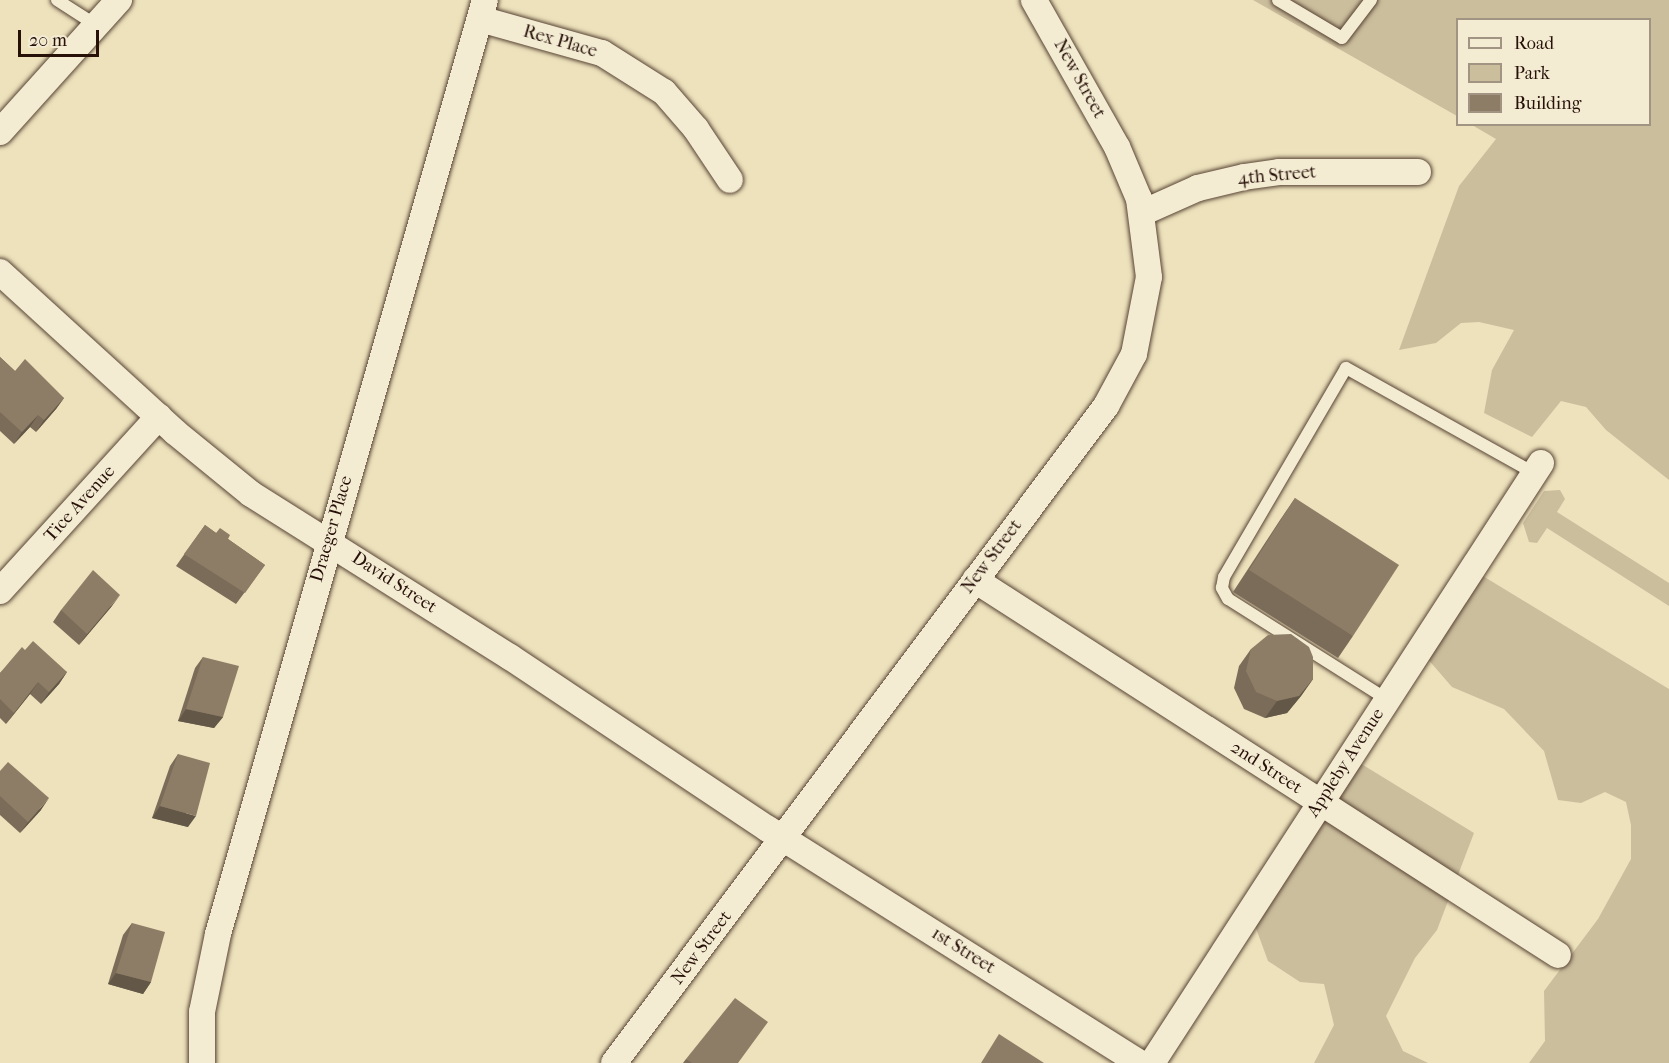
<!DOCTYPE html>
<style>
body{margin:0}
#map{position:relative;width:1669px;height:1063px;overflow:hidden;background:#ede2bc;font-family:"IM FELL French Canon",serif}
div>[style]{position:absolute}
[style*='--x']{left:calc(var(--x)*1px);top:calc(var(--y)*1px);width:calc(var(--w)*1px);rotate:calc(var(--a)*1deg)}
.green>*{inset:0;background:#cbbe9d}
.roads{filter:drop-shadow(0 0 2px #584435) drop-shadow(0 0 2px #584435)}
.service>*{height:12px;margin:-6px;padding:0 6px;transform-origin:6px;border-radius:6px;background:#f3ecd3}
.minor>*{height:26px;margin:-13px;padding:0 13px;transform-origin:13px;border-radius:13px;background:#f3ecd3}
.wall>*{inset:0;background:#7a6c58}
.shaded-wall>*{inset:0;background:#635847}
.building>*{inset:0;background:#8e7d66}
span{translate:-50% -50%;white-space:nowrap;text-align:center;line-height:1.15;-webkit-text-stroke:4.5px #f3ecd3;paint-order:stroke}
.street-label{font-size:18px;color:#271008}
.legend{position:absolute;left:1456px;top:18px;width:195px;height:108px;box-sizing:border-box;background:#f3ecd3;border:2px solid #a19482;margin:0;padding:8px 10px;list-style:none;font-size:18px;color:#271008}
.legend li{display:flex;align-items:center;gap:12px;height:30px}
.legend b{width:30px;border:2px solid #a19482}
.scale{position:absolute;left:18px;top:30px;width:81px;height:27px;box-sizing:border-box;border:3px solid #271008;border-top:0;padding-left:8px;font-size:18px;line-height:21px;white-space:nowrap;color:#271008;-webkit-text-stroke:4px #f3ecd3;paint-order:stroke}
</style>
<div id="map">
<div class="green">
<i style="clip-path:polygon(1253px 0,1669px 0,1669px 480px,1606px 430px,1586px 407px,1561px 401px,1532px 437px,1484px 413px,1492px 370px,1514px 330px,1479px 322px,1461px 323px,1436px 343px,1399px 350px,1459px 186px,1496px 139px,1472px 125px,1650px 124px,1650px 20px,1458px 20px,1457px 116px)"></i>
<i style="clip-path:polygon(1560px 490px,1565px 499px,1557px 512px,1669px 583px,1669px 606px,1547px 528px,1537px 543px,1529px 542px,1523px 523px,1544px 491px)"></i>
<i style="clip-path:polygon(1473px 570px,1669px 689px,1669px 1063px,1529px 1063px,1545px 1041px,1544px 991px,1598px 919px,1631px 859px,1631px 825px,1626px 802px,1605px 792px,1581px 803px,1558px 800px,1544px 751px,1504px 709px,1452px 687px,1420px 650px)"></i>
<i style="clip-path:polygon(1350px 757px,1474px 833px,1437px 930px,1415px 958px,1386px 1016px,1403px 1051px,1428px 1063px,1314px 1063px,1334px 1025px,1324px 984px,1300px 982px,1268px 961px,1250px 912px)"></i>
</div>
<div class="roads">
<div class="service">
<i style="--x:57;--y:0;--w:46;--a:32.7"></i>
<i style="--x:1278;--y:0;--w:74;--a:30.7"></i>
<i style="--x:1342;--y:38;--w:48;--a:-52.7"></i>
<i style="--x:1388;--y:700;--w:189;--a:-147.7"></i>
<i style="--x:1228;--y:599;--w:13;--a:-119"></i>
<i style="--x:1222;--y:588;--w:11;--a:-80"></i>
<i style="--x:1224;--y:577;--w:242;--a:-59.7"></i>
<i style="--x:1346;--y:368;--w:215;--a:29.2"></i>
</div>
<div class="minor">
<i style="--x:480;--y:19;--w:127;--a:15.6"></i>
<i style="--x:602;--y:53;--w:73;--a:32.2"></i>
<i style="--x:664;--y:92;--w:49;--a:49.1"></i>
<i style="--x:696;--y:129;--w:61;--a:56.3"></i>
<i style="--x:0;--y:132;--w:178;--a:-48"></i>
<i style="--x:1142;--y:213;--w:61;--a:-24.1"></i>
<i style="--x:1198;--y:188;--w:47;--a:-13.4"></i>
<i style="--x:1244;--y:177;--w:35;--a:-8"></i>
<i style="--x:1279;--y:172;--w:139;--a:0"></i>
<i style="--x:0;--y:272;--w:237;--a:42.4"></i>
<i style="--x:175;--y:432;--w:98;--a:39.2"></i>
<i style="--x:251;--y:494;--w:306;--a:32.2"></i>
<i style="--x:510;--y:657;--w:310;--a:33.7"></i>
<i style="--x:768;--y:829;--w:439;--a:32.2"></i>
<i style="--x:975;--y:580;--w:693;--a:32.75"></i>
<i style="--x:0;--y:591;--w:236;--a:-47.7"></i>
<i style="--x:202;--y:1063;--w:51;--a:-90"></i>
<i style="--x:202;--y:1012;--w:80;--a:-78.4"></i>
<i style="--x:218;--y:934;--w:971;--a:-74.05"></i>
<i style="--x:614;--y:1063;--w:821;--a:-53.17"></i>
<i style="--x:1106;--y:406;--w:59;--a:-61.7"></i>
<i style="--x:1134;--y:354;--w:78;--a:-79"></i>
<i style="--x:1149;--y:277;--w:79;--a:-97.3"></i>
<i style="--x:1139;--y:199;--w:56;--a:-112.9"></i>
<i style="--x:1117;--y:147;--w:169;--a:-119.5"></i>
<i style="--x:1152;--y:1063;--w:715;--a:-57.04"></i>
</div>
</div>
<div class="wall">
<i style="clip-path:polygon(0 357px,15px 371px,64px 398px,56px 409px,36px 432px,30px 427px,14px 444px,0 431px)"></i>
<i style="clip-path:polygon(1295px 498px,1353px 636px,1338px 658px,1233px 592px,1280px 520px)"></i>
<i style="clip-path:polygon(205px 525px,216px 533px,228px 539px,265px 565px,236px 604px,176px 566px)"></i>
<i style="clip-path:polygon(112px 606px,79px 645px,53px 622px,61px 610px)"></i>
<i style="clip-path:polygon(1251px 649px,1313px 679px,1301px 696px,1287px 713px,1265px 718px,1244px 709px,1234px 688px,1239px 666px)"></i>
<i style="clip-path:polygon(25px 650px,67px 672px,59px 684px,41px 704px,30px 694px,6px 724px,0 718px,0 673px)"></i>
<i style="clip-path:polygon(203px 657px,223px 717px,214px 728px,178px 721px,195px 668px)"></i>
<i style="clip-path:polygon(178px 754px,188px 827px,152px 818px,170px 766px)"></i>
<i style="clip-path:polygon(0 771px,41px 810px,20px 833px,0 815px)"></i>
<i style="clip-path:polygon(132px 923px,151px 982px,143px 994px,108px 984px,123px 935px)"></i>
<i style="clip-path:polygon(686px 1059px,738px 1063px,683px 1063px)"></i>
</div>
<div class="shaded-wall">
<i style="clip-path:polygon(64px 398px,56px 409px,36px 432px,44px 420px)"></i>
<i style="clip-path:polygon(38px 415px,30px 427px,14px 444px,22px 432px)"></i>
<i style="clip-path:polygon(120px 595px,112px 606px,79px 645px,87px 634px)"></i>
<i style="clip-path:polygon(67px 672px,59px 684px,41px 704px,49px 692px)"></i>
<i style="clip-path:polygon(1313px 679px,1301px 696px,1287px 713px,1265px 718px,1277px 701px)"></i>
<i style="clip-path:polygon(38px 682px,30px 694px,6px 724px,14px 713px)"></i>
<i style="clip-path:polygon(186px 709px,223px 717px,214px 728px,178px 721px)"></i>
<i style="clip-path:polygon(49px 798px,41px 810px,20px 833px,28px 822px)"></i>
<i style="clip-path:polygon(160px 806px,196px 816px,188px 827px,152px 818px)"></i>
<i style="clip-path:polygon(116px 973px,151px 982px,143px 994px,108px 984px)"></i>
</div>
<div class="building">
<i style="clip-path:polygon(0 357px,15px 371px,25px 359px,64px 398px,44px 420px,38px 415px,22px 432px,0 412px)"></i>
<i style="clip-path:polygon(1295px 498px,1399px 565px,1353px 636px,1249px 570px)"></i>
<i style="clip-path:polygon(205px 525px,216px 533px,220px 528px,230px 535px,228px 539px,265px 565px,245px 593px,184px 554px)"></i>
<i style="clip-path:polygon(93px 570px,120px 595px,87px 634px,61px 610px)"></i>
<i style="clip-path:polygon(1291px 634px,1309px 647px,1313px 657px,1313px 679px,1299px 696px,1277px 701px,1256px 692px,1246px 671px,1251px 649px,1268px 635px)"></i>
<i style="clip-path:polygon(33px 641px,67px 672px,49px 692px,38px 682px,14px 713px,0 699px,0 673px,22px 647px,25px 650px)"></i>
<i style="clip-path:polygon(203px 657px,239px 666px,223px 717px,186px 709px)"></i>
<i style="clip-path:polygon(178px 754px,210px 763px,196px 816px,160px 806px)"></i>
<i style="clip-path:polygon(8px 762px,49px 798px,28px 822px,0 796px,0 771px)"></i>
<i style="clip-path:polygon(132px 923px,165px 932px,151px 982px,116px 973px)"></i>
<i style="clip-path:polygon(735px 998px,768px 1022px,738px 1063px,692px 1063px,686px 1059px)"></i>
<i style="clip-path:polygon(999px 1034px,1044px 1063px,981px 1063px)"></i>
</div>
<div class="street-label">
<span style="left:560px;top:42px;rotate:16deg">Rex Place</span>
<span style="left:1079px;top:79px;rotate:61deg">New Street</span>
<span style="left:1277px;top:176px;rotate:-5deg">4th Street</span>
<span style="left:80px;top:504px;rotate:-48deg">Tice Avenue</span>
<span style="left:332px;top:529px;rotate:-74deg">Draeger Place</span>
<span style="left:992px;top:557px;rotate:-53deg">New Street</span>
<span style="left:394px;top:583px;rotate:33deg">David Street</span>
<span style="left:1346px;top:763px;rotate:-57deg">Appleby Avenue</span>
<span style="left:1266px;top:768px;rotate:33deg">2nd Street</span>
<span style="left:702px;top:948px;rotate:-53deg">New Street</span>
<span style="left:963px;top:951px;rotate:32deg">1st Street</span>
</div>
<ul class="legend">
<li><b style="height:8px;background:#f3ecd3"></b>Road</li>
<li><b style="height:16px;background:#cbbe9d"></b>Park</li>
<li><b style="height:16px;background:#8e7d66"></b>Building</li>
</ul>
<div class="scale">20 m</div>
</div>
